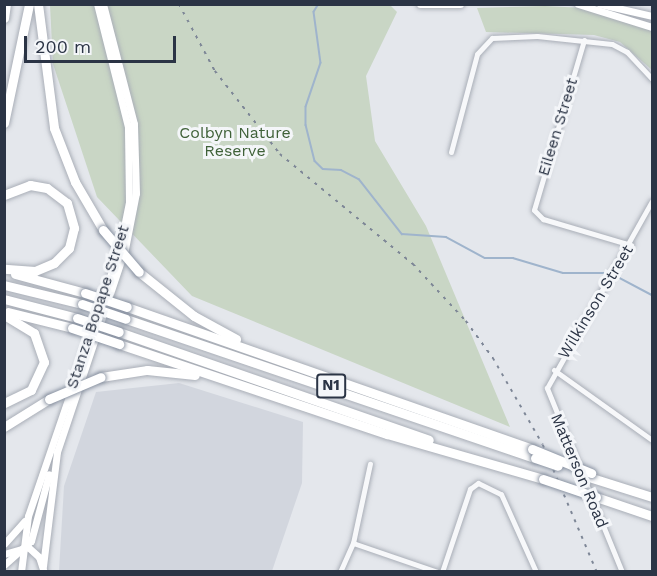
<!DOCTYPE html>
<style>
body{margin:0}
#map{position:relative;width:657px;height:576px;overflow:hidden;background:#e4e7ec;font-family:"Work Sans",sans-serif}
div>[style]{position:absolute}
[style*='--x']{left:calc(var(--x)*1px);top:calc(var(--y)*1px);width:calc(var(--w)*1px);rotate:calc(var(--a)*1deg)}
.built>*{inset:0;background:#d2d6de}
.green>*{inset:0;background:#c9d6c5}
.stream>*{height:1.5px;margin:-0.75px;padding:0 0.75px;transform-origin:0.75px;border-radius:0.75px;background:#9fb4cc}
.roads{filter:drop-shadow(0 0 2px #a9aeb7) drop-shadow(0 0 2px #a9aeb7)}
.street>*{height:5px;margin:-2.5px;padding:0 2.5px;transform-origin:2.5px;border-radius:2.5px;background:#f7f8fa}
.secondary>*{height:7px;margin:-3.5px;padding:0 3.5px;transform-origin:3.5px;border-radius:3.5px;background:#fff}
.highway>*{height:9px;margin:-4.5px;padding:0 4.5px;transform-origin:4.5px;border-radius:4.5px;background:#fff}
.rail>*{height:1.5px;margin-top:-0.75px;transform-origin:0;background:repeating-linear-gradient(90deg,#7d8696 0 3px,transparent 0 9px)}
.bridges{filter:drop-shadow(0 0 2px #8b94a3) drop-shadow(0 0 2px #8b94a3)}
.highway-bridge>*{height:9px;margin:-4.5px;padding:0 4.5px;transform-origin:4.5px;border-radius:4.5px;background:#fff}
span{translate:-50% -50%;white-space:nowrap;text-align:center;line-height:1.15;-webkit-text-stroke:6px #f4f6f9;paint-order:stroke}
.shield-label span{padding:2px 4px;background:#f4f6f9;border:2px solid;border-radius:4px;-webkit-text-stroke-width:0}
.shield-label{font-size:15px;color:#2b3445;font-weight:700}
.street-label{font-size:16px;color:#2b3445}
.park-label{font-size:16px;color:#3f6138}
.frame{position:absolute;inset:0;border:6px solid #2b3445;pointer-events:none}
.scale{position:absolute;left:24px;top:36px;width:152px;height:27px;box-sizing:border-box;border:3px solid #2b3445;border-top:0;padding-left:8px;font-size:18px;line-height:21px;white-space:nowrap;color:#2b3445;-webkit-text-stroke:4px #f4f6f9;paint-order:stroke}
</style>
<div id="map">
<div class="built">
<i style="clip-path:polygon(179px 383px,303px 422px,302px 483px,272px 571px,59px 571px,64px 486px,96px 392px)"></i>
</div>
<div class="green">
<i style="clip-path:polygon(389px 4px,397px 12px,366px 76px,375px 141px,426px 226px,510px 427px,192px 296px,97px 197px,53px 64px,50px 5px)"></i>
<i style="clip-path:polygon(545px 6px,584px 8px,652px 31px,652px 70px,620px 42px,594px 35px,486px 32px,477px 8px)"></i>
</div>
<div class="stream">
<i style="--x:319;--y:4;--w:9;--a:122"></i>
<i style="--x:314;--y:12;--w:51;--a:82.2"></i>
<i style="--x:321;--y:63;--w:46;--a:108.8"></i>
<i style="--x:306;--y:107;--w:18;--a:90"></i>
<i style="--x:306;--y:125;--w:37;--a:76"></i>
<i style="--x:315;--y:161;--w:11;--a:45"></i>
<i style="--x:323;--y:169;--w:18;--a:3"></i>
<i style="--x:341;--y:170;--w:20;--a:27"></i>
<i style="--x:359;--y:179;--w:70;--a:52"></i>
<i style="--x:402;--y:234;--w:44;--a:3.9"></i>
<i style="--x:446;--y:237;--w:44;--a:28.3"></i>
<i style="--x:485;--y:258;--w:28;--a:0"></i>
<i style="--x:513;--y:258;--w:52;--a:16.7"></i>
<i style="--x:563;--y:273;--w:46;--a:0"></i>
<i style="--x:614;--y:275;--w:43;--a:27.8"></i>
</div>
<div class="roads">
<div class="street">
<i style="--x:584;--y:40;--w:177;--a:106.4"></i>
<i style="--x:534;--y:210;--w:13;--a:45"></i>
<i style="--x:543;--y:219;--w:92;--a:16.5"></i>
<i style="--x:451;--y:152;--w:101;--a:-75.1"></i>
<i style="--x:477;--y:54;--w:22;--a:-47"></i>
<i style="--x:492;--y:38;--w:45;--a:-2.5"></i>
<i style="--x:537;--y:36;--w:75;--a:6.1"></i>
<i style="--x:612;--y:44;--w:17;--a:28"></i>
<i style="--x:627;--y:52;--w:37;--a:47"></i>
<i style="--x:554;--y:370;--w:120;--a:35.5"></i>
<i style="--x:353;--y:543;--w:89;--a:19"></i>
<i style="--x:340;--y:572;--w:32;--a:-66"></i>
<i style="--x:353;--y:543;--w:81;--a:-77.9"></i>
<i style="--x:442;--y:572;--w:88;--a:-71.4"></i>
<i style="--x:470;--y:489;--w:10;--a:-37"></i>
<i style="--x:478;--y:483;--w:25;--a:26"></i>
<i style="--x:501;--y:494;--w:85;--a:65.8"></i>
<i style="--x:622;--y:572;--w:199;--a:-112.2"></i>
<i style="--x:547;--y:388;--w:214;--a:-60.7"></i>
</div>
<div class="secondary">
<i style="--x:420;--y:4;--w:40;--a:0"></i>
<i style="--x:578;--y:4;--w:77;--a:17.3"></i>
<i style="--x:600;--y:4;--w:53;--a:13"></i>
<i style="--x:4;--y:544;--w:31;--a:-48"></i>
<i style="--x:4;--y:554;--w:25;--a:-16"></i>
<i style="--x:28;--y:547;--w:15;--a:42"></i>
<i style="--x:39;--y:557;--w:16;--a:72"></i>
<i style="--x:4;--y:565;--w:36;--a:-42"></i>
<i style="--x:31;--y:541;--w:69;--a:-75"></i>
<i style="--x:43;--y:566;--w:115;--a:-83"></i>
<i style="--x:57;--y:452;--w:214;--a:-71.5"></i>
<i style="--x:125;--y:249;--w:57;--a:-78.9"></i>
<i style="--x:136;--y:193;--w:69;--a:-91.7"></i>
<i style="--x:134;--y:124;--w:124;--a:-104.5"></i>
<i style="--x:21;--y:572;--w:56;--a:-82.9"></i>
<i style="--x:28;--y:516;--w:284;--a:-71.1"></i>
<i style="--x:120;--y:247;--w:46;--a:-78.7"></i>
<i style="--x:129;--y:202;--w:75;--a:-90.8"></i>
<i style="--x:128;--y:127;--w:127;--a:-104.1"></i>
</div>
<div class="highway">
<i style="--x:38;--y:4;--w:125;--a:82.6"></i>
<i style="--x:54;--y:128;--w:58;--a:68.7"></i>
<i style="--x:75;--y:182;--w:56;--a:59.7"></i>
<i style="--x:4;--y:18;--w:14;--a:-82"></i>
<i style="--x:4;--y:123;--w:122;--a:-78.1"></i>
<i style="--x:4;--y:195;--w:28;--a:-21"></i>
<i style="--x:30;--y:185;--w:17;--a:10"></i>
<i style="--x:47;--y:188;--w:25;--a:37"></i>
<i style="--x:67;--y:203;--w:26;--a:74"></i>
<i style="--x:74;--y:228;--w:21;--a:104"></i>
<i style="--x:69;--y:248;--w:21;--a:135"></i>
<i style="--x:54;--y:263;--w:21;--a:157"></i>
<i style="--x:35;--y:271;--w:31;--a:-176"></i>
<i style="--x:139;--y:272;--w:70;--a:38.7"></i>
<i style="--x:194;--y:316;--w:48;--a:28.7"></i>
<i style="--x:15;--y:274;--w:73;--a:15.2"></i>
<i style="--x:4;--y:285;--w:80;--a:13.7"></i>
<i style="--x:4;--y:299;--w:75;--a:14.6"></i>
<i style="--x:127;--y:307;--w:429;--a:19.3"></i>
<i style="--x:8;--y:312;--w:66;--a:14"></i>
<i style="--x:4;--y:315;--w:35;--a:31"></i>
<i style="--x:34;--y:333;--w:31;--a:71"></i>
<i style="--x:44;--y:362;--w:31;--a:115"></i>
<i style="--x:31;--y:390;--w:30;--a:154"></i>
<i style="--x:126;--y:319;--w:432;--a:18.8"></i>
<i style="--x:119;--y:332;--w:328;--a:19.2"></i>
<i style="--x:119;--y:344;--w:283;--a:18.6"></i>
<i style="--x:387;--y:434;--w:162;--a:16.1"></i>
<i style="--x:101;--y:377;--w:47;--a:-8.7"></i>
<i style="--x:147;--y:370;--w:48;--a:5.9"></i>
<i style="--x:4;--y:427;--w:53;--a:-31.9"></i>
<i style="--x:592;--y:478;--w:63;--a:17.6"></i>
<i style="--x:596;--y:497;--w:59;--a:18.7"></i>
</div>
</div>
<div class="rail">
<i style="--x:179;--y:4;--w:76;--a:61.8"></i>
<i style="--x:215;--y:71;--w:105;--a:51.9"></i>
<i style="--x:280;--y:154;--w:173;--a:39.6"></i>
<i style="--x:413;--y:264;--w:78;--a:47.1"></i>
<i style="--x:466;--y:321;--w:46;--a:53.9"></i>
<i style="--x:493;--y:358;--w:100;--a:60.1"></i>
<i style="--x:543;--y:445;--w:138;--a:67"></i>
</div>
<div class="bridges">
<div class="highway-bridge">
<i style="--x:103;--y:230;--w:55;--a:49.4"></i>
<i style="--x:85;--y:293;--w:44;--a:18.4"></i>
<i style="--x:82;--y:304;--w:46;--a:18.8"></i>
<i style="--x:77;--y:318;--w:44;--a:18.4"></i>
<i style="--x:72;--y:328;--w:50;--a:18.8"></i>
<i style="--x:49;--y:399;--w:56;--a:-22.9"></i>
<i style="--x:532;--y:449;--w:64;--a:22.1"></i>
<i style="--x:535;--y:458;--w:24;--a:19"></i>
<i style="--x:543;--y:479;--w:56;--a:18.8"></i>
</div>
</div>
<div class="shield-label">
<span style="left:331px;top:386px">N1</span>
</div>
<div class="street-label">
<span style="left:558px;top:127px;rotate:-73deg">Eileen Street</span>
<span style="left:596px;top:302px;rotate:-59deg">Wilkinson Street</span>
<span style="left:98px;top:307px;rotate:-72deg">Stanza Bopape Street</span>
<span style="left:579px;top:471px;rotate:67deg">Matterson Road</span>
</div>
<div class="park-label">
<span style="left:235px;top:142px">Colbyn Nature<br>Reserve</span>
</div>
<div class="frame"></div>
<div class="scale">200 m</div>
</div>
